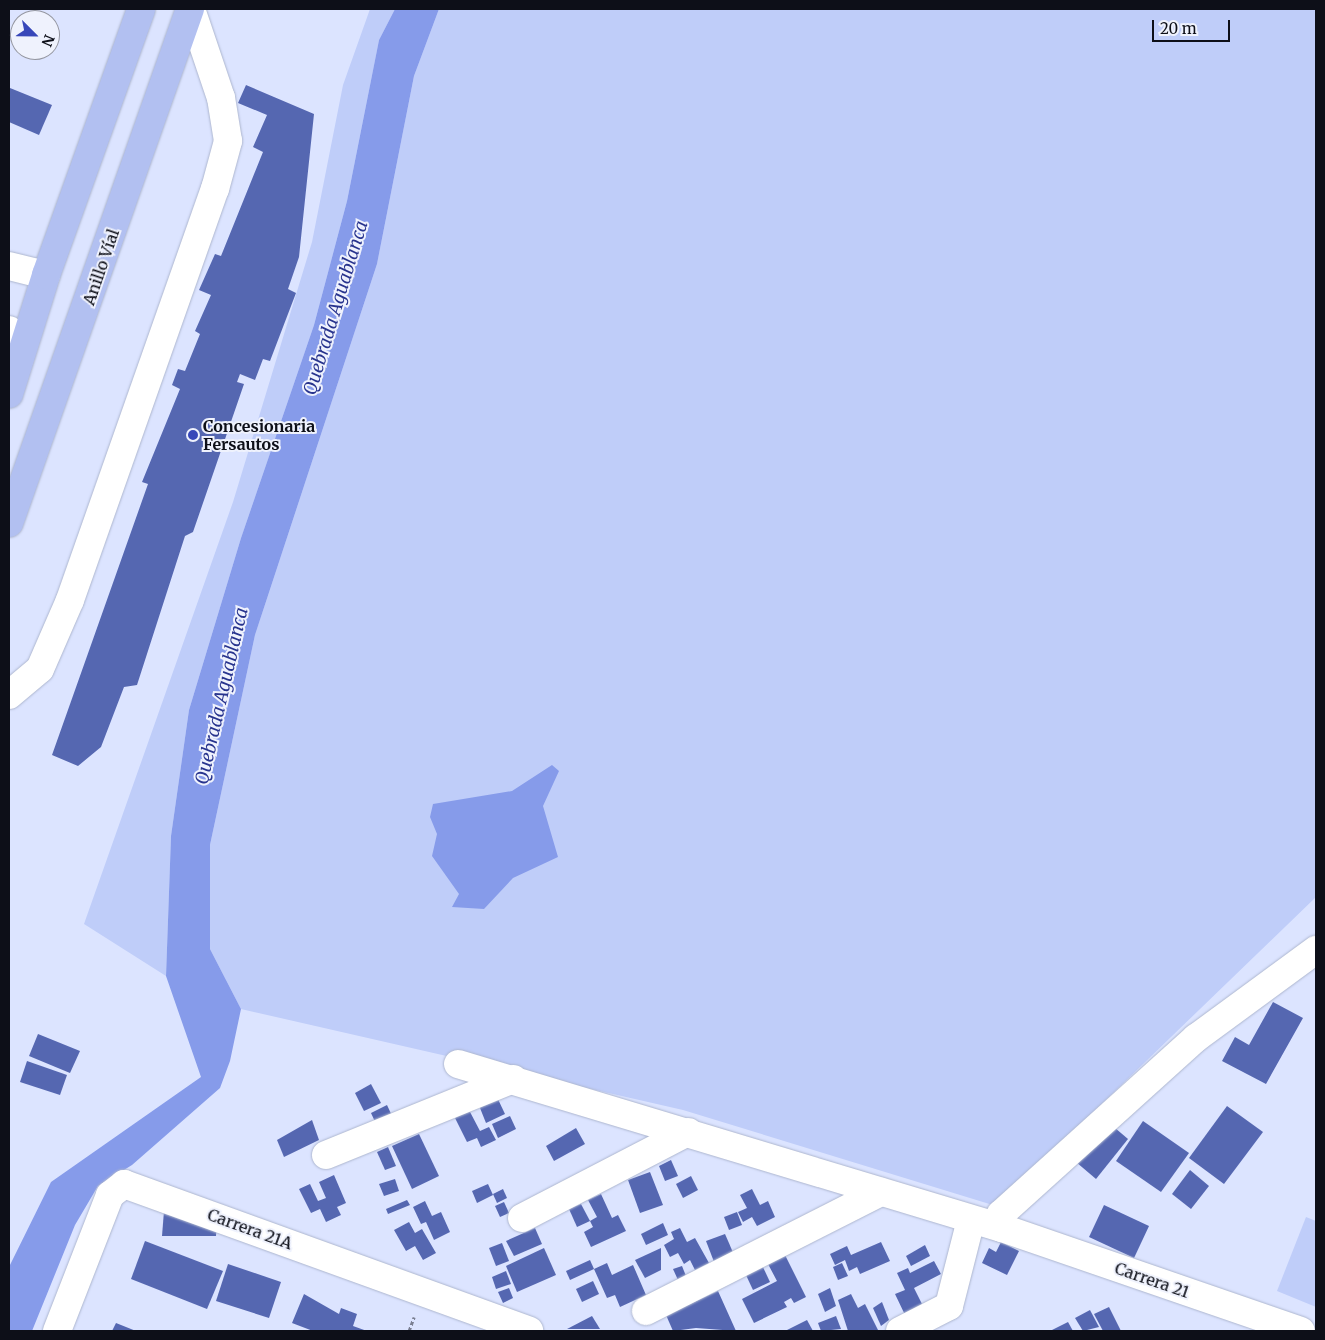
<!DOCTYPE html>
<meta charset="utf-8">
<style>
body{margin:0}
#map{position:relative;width:1325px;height:1340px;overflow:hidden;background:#dce4ff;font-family:Merriweather,serif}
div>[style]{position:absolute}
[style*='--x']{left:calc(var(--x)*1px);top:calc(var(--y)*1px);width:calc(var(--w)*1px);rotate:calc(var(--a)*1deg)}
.green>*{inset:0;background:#bfcdf9}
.water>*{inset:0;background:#869bea}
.building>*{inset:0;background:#5567b1}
.path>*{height:3px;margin-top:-1.5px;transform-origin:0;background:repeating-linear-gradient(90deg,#7a7f92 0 4px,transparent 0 6.5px)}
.roads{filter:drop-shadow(0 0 1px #adb6cf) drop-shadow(0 0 1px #adb6cf)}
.minor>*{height:28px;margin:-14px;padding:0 14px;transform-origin:14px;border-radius:14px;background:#fff}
.highway>*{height:28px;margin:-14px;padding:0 14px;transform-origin:14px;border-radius:14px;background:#b2c0f1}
.dots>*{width:14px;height:14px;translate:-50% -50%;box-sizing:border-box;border:2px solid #eff2fd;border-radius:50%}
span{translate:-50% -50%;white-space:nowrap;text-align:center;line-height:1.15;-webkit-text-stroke:4px #eff2fd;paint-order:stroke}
.street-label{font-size:16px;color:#0d0f18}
.poi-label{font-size:16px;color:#0d0f18;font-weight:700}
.left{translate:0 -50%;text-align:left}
.water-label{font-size:18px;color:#28348e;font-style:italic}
.frame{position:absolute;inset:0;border:10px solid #0d0f18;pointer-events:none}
.north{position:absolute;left:10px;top:10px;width:50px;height:50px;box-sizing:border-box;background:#eff2fd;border:1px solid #9597a1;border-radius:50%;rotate:113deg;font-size:14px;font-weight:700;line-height:20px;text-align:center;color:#0d0f18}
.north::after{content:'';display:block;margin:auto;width:18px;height:22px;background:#3747b9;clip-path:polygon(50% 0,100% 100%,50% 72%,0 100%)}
.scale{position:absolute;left:1152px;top:20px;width:78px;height:22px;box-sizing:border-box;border:2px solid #0d0f18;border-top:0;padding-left:6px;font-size:15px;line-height:18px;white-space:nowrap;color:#0d0f18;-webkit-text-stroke:4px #eff2fd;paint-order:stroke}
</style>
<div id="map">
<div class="green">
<i style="clip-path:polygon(370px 9px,395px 9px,379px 40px,347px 201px,314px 325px,241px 538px,189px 710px,171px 836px,166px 976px,84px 924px,233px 502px,312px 242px,343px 85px)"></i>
<i style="clip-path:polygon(439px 9px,1316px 9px,1316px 897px,996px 1206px,683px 1110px,241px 1009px,210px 949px,210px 845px,255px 635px,377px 264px,414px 76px)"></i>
<i style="clip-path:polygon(1306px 1217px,1316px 1221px,1316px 1307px,1277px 1291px)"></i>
</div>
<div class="water">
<i style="clip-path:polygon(395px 9px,439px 9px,414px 76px,377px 264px,255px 635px,210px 845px,210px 949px,241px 1009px,230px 1061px,220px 1088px,132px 1165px,98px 1186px,75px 1225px,32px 1331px,9px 1331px,9px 1267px,51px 1182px,201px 1077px,166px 976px,171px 836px,189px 710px,241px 538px,314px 325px,347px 201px,379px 40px)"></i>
<i style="clip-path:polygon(552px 765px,559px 771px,543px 806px,558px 857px,513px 878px,484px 909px,452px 907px,459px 894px,432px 856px,437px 834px,430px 817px,433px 804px,512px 791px)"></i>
</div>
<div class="building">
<i style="clip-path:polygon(246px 85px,314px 114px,299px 257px,288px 289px,296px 293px,270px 361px,263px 359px,255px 380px,240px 374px,237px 382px,244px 384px,193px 532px,185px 536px,137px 685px,124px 687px,101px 747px,78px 766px,52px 755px,148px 484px,142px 482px,180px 389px,172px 385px,178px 369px,185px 371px,200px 334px,195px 331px,211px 295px,199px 290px,215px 254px,221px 256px,263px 152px,253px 147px,267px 115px,238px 103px)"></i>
<i style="clip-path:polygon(10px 88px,52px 105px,39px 135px,9px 122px)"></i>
<i style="clip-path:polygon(1273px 1002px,1303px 1018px,1266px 1084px,1222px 1061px,1235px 1037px,1249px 1045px)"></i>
<i style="clip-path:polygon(38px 1034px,80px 1051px,70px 1073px,29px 1056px)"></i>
<i style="clip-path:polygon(27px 1061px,67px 1075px,60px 1095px,20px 1082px)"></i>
<i style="clip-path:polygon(371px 1084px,381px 1103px,364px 1111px,355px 1093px)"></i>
<i style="clip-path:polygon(496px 1095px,505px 1114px,486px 1123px,478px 1103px)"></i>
<i style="clip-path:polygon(387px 1105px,393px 1118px,377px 1126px,371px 1113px)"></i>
<i style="clip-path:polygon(1227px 1106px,1263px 1132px,1224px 1184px,1189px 1158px)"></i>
<i style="clip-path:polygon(469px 1110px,480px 1131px,489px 1127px,496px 1140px,481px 1147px,477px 1138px,467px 1142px,455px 1118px)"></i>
<i style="clip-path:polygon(510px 1116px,516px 1129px,498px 1138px,492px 1124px)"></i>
<i style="clip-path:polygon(312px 1120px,319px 1140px,284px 1157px,277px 1140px)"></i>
<i style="clip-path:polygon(1143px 1121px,1189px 1153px,1161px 1192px,1116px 1161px)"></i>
<i style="clip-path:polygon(1108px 1122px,1128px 1139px,1096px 1179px,1076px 1162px)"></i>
<i style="clip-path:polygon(576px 1128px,585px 1144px,554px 1161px,546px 1146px)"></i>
<i style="clip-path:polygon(419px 1134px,439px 1176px,412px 1189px,392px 1146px)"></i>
<i style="clip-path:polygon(388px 1147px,396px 1166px,385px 1170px,377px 1152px)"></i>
<i style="clip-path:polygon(671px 1160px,678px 1176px,665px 1181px,659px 1166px)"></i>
<i style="clip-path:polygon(1190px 1170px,1209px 1186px,1191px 1209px,1172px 1194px)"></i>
<i style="clip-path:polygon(650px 1172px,663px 1205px,640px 1213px,628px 1180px)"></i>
<i style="clip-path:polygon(334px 1175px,346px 1203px,337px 1207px,341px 1215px,326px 1222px,320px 1209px,311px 1213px,299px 1189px,310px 1184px,318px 1201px,326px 1198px,319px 1182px)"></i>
<i style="clip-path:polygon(691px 1176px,698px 1190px,683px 1198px,676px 1184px)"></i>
<i style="clip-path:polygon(395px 1179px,399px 1191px,384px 1196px,379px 1184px)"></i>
<i style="clip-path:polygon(488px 1184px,493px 1195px,477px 1203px,472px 1191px)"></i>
<i style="clip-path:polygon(503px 1189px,507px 1198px,497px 1203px,493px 1194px)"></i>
<i style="clip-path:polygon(752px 1189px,760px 1205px,768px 1201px,775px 1217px,757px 1226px,752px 1217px,743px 1222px,738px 1212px,747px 1208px,740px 1195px)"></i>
<i style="clip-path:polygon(601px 1194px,612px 1218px,618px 1215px,626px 1231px,591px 1247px,584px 1232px,593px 1227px,590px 1221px,597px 1217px,588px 1200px)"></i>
<i style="clip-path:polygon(407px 1200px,410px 1205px,388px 1214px,386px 1209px)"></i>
<i style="clip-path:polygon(425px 1201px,432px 1216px,441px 1212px,450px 1232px,434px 1240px,426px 1222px,421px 1224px,413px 1207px)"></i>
<i style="clip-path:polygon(504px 1202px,509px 1213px,500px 1217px,495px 1206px)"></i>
<i style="clip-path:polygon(581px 1204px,590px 1221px,577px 1227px,569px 1209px)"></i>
<i style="clip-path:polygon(1104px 1205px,1149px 1226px,1134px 1258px,1089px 1237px)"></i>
<i style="clip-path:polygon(164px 1211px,217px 1221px,216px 1236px,162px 1236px)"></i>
<i style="clip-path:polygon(737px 1212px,742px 1225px,729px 1230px,724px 1217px)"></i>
<i style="clip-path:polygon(409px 1222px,415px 1233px,422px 1229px,436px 1253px,423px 1260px,415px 1246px,406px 1251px,394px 1230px)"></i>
<i style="clip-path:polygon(663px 1223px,668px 1235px,646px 1245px,641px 1234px)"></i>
<i style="clip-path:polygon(535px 1228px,542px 1244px,514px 1256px,506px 1241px)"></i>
<i style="clip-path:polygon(680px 1228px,687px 1242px,695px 1238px,709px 1263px,695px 1270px,690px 1260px,684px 1264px,678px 1253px,670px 1257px,664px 1245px,674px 1239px,671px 1232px)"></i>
<i style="clip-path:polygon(725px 1234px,735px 1257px,716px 1267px,706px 1241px)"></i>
<i style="clip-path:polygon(145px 1241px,223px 1271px,207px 1309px,131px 1279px)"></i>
<i style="clip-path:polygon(881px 1242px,890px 1261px,860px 1274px,857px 1267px,849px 1271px,845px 1260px,835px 1265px,830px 1254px,847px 1246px,851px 1255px)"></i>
<i style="clip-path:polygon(1001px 1242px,1019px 1251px,1007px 1275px,982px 1263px,989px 1248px,996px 1252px)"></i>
<i style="clip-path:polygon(502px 1243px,509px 1261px,496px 1266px,489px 1248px)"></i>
<i style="clip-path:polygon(925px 1245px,930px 1256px,911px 1266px,906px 1256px)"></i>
<i style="clip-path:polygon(544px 1248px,556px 1275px,517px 1292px,506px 1266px)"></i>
<i style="clip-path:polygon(661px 1248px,661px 1270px,645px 1278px,635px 1260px)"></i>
<i style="clip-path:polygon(785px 1255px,806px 1297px,794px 1303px,791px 1298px,784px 1302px,787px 1307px,754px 1323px,742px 1299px,777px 1281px,768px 1264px)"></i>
<i style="clip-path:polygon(590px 1260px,594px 1269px,570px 1280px,566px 1271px)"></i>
<i style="clip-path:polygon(934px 1261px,941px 1274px,914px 1288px,924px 1308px,906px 1317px,895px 1294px,905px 1290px,897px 1273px,908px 1268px,910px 1273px)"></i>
<i style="clip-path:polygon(607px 1263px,612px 1275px,633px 1265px,646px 1295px,620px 1307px,615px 1295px,607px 1298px,594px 1269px)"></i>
<i style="clip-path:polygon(842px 1263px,848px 1276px,838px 1280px,833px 1267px)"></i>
<i style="clip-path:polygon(228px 1264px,281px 1282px,269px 1318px,216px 1301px)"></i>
<i style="clip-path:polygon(762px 1265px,770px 1282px,753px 1290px,745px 1273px)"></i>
<i style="clip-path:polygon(682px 1266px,686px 1276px,678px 1280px,673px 1269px)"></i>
<i style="clip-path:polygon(506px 1271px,511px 1284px,496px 1289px,492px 1277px)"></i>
<i style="clip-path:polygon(593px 1281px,599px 1294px,582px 1302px,576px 1289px)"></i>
<i style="clip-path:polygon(509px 1288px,513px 1298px,503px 1303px,498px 1292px)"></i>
<i style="clip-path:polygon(830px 1288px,836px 1306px,825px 1312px,818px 1294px)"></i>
<i style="clip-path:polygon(718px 1291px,736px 1331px,696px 1328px,673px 1331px,666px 1315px)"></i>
<i style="clip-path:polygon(304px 1294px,339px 1314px,341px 1308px,357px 1314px,353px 1326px,367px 1331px,313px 1331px,292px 1323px)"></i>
<i style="clip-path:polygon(851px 1294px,858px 1308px,865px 1304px,878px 1330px,848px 1331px,838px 1300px)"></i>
<i style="clip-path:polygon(882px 1302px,889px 1320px,881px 1326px,873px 1308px)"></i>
<i style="clip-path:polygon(1109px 1307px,1121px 1331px,1103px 1331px,1094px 1314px)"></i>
<i style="clip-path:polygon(1090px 1310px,1099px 1327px,1083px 1331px,1075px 1318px)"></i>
<i style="clip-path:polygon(592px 1316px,600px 1329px,567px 1329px)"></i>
<i style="clip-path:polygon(836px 1316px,841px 1329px,821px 1331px,818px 1323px)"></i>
<i style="clip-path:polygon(807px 1320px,813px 1331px,785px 1331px)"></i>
<i style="clip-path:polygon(1068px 1322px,1073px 1331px,1050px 1331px)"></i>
<i style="clip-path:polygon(116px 1323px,136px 1331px,112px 1331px)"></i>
</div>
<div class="path">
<i style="--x:409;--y:1331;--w:15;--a:-70"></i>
</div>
<div class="roads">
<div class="minor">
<i style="--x:9;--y:266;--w:38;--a:14"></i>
<i style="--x:9;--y:330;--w:32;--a:72"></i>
<i style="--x:9;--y:695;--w:40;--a:-40"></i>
<i style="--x:40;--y:669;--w:75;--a:-66.5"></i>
<i style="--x:70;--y:600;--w:436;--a:-70.6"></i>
<i style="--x:215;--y:189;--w:50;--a:-74.8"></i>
<i style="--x:228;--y:141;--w:44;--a:-99.2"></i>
<i style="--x:221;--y:98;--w:94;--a:-108.6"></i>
<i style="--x:458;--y:1064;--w:568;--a:16.78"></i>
<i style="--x:1002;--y:1228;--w:316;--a:19"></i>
<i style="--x:326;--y:1155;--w:202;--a:-22.1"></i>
<i style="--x:522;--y:1218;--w:187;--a:-27.4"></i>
<i style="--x:1002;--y:1228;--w:14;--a:-94"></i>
<i style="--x:1001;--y:1214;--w:263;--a:-42.1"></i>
<i style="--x:1196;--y:1038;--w:149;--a:-36.3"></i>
<i style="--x:646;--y:1311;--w:263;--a:-26.9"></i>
<i style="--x:57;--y:1331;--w:146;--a:-68.7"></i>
<i style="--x:110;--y:1195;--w:18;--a:-38"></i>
<i style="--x:124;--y:1184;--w:431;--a:19.9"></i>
<i style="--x:900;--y:1331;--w:55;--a:-27"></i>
<i style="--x:949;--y:1306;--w:89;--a:-75.7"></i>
</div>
<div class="highway">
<i style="--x:9;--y:394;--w:125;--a:-72.7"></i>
<i style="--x:46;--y:275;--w:282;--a:-70.3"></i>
<i style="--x:9;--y:523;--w:545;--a:-70.6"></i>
</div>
</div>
<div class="dots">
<i style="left:193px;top:435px;background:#3747b9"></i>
</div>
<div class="street-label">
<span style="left:101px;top:267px;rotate:-71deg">Anillo Víal</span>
<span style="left:250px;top:1229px;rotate:20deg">Carrera 21A</span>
<span style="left:1152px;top:1280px;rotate:19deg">Carrera 21</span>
</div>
<div class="poi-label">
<span class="left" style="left:203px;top:435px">Concesionaria<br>Fersautos</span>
</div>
<div class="water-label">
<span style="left:336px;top:308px;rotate:-73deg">Quebrada Aguablanca</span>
<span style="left:222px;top:696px;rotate:-77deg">Quebrada Aguablanca</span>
</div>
<div class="frame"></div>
<div class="north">N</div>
<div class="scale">20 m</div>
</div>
